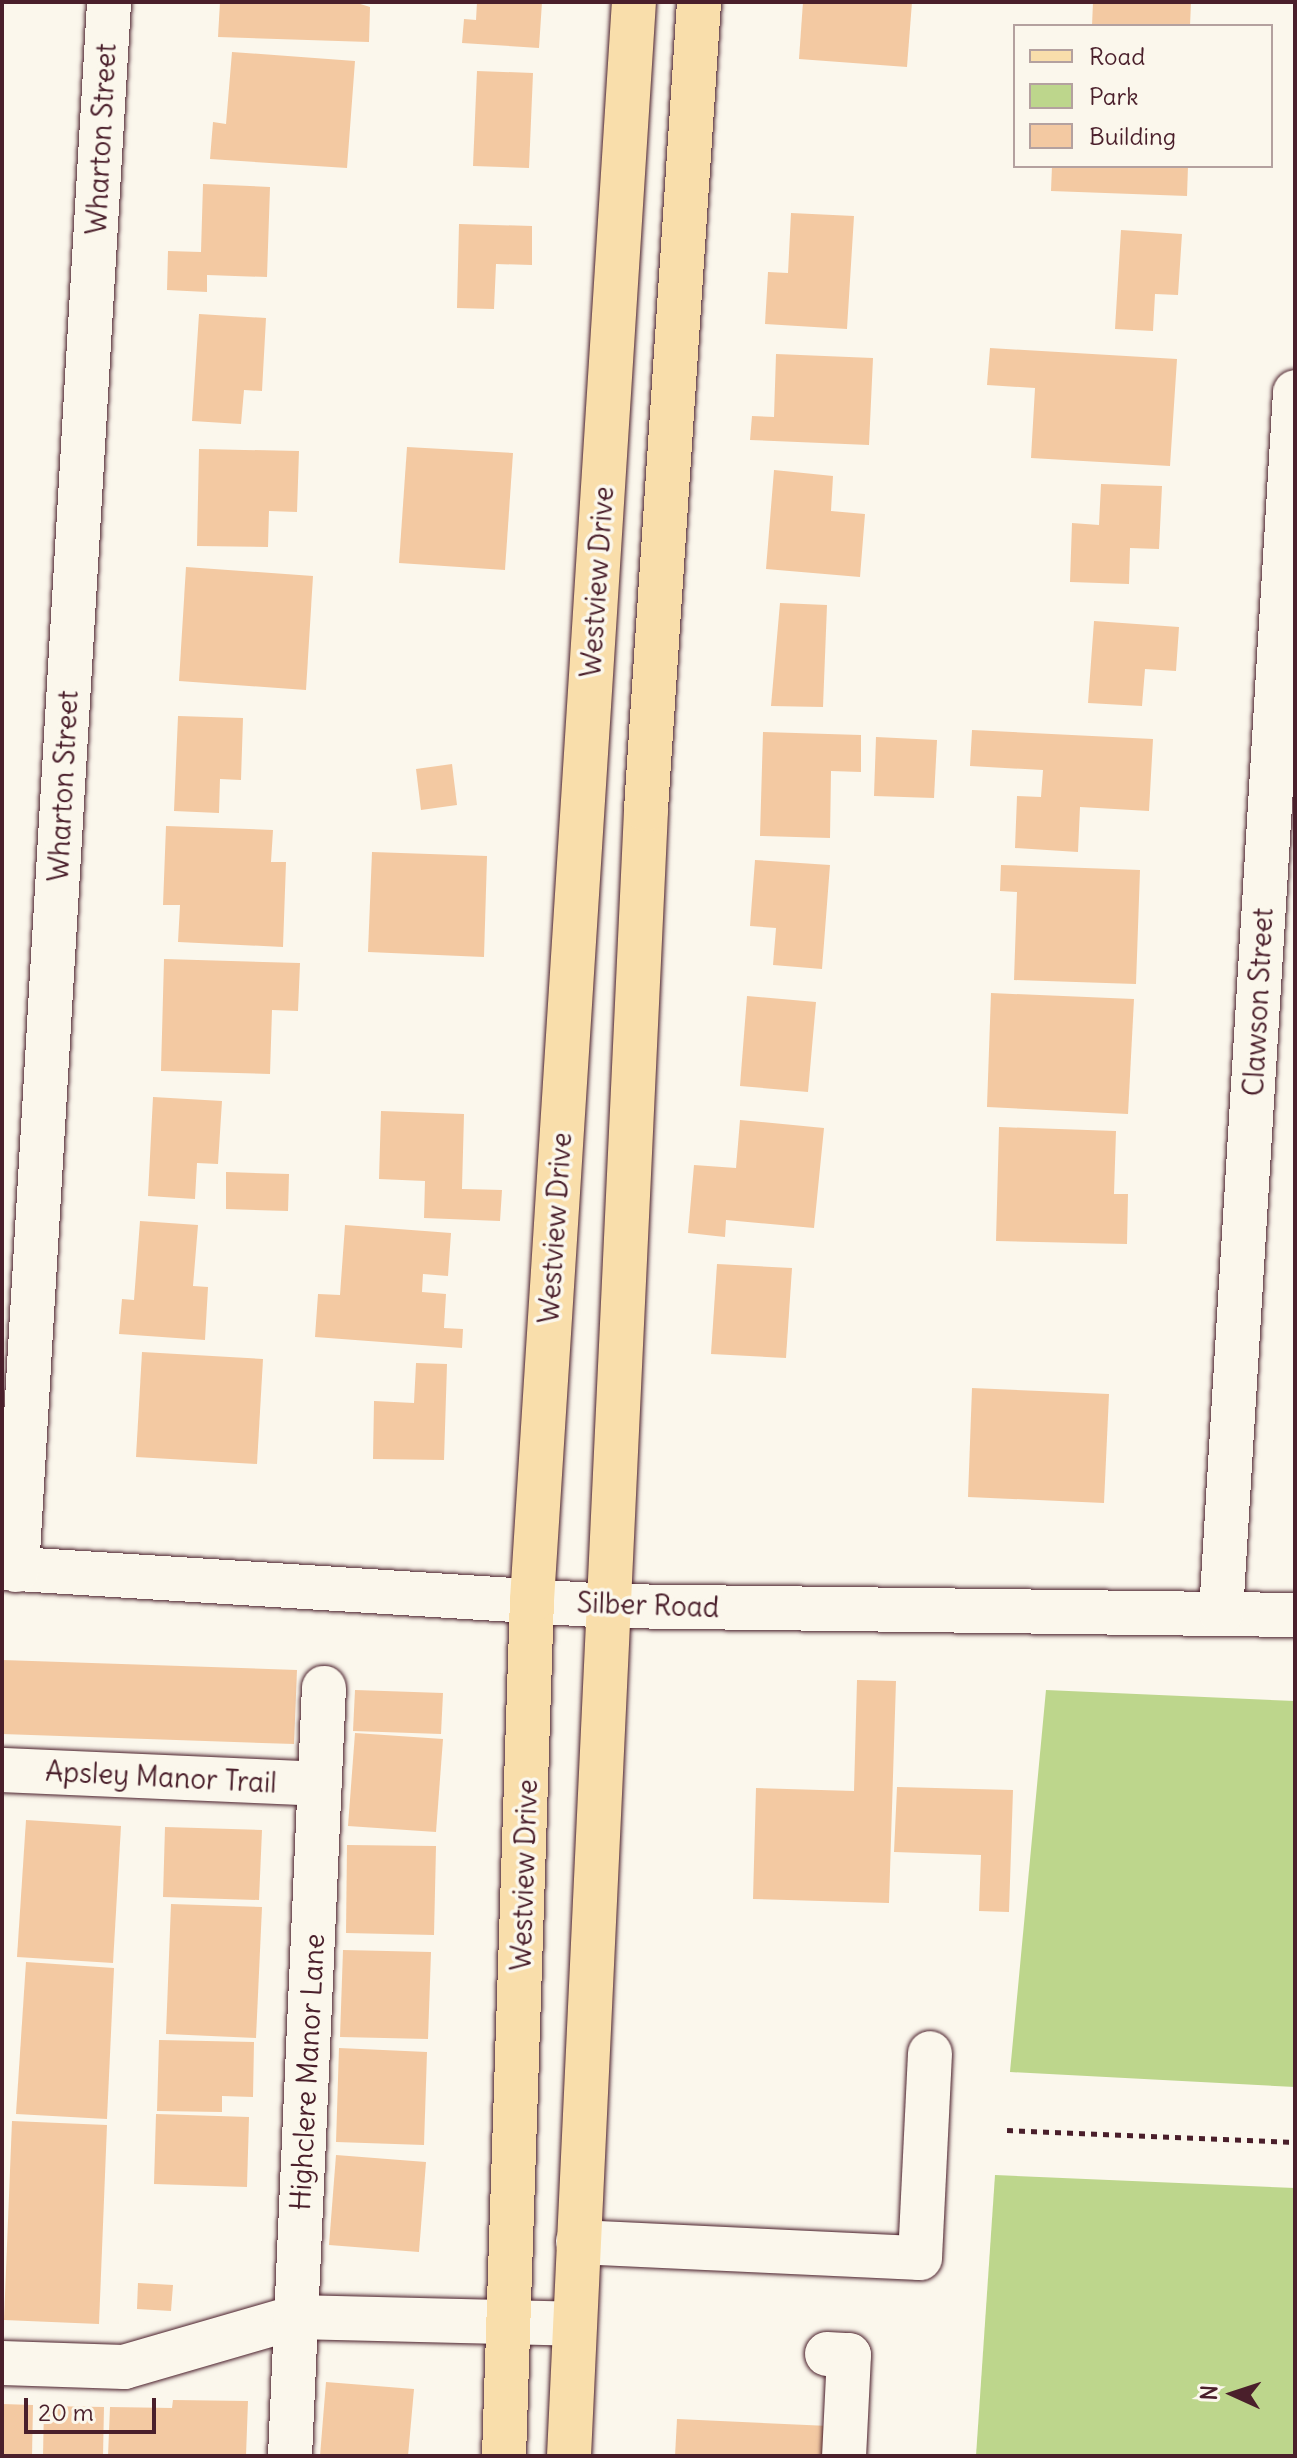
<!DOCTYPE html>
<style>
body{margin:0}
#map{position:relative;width:1297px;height:2458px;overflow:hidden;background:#fbf7ec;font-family:Delius,sans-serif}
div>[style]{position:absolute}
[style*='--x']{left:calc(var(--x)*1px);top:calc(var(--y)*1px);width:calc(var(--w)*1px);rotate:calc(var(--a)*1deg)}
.green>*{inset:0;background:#bdd68c}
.building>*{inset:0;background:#f3c9a2}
.path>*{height:5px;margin-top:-2.5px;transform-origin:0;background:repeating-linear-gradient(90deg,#4a1f2b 0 6px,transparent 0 12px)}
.roads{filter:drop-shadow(0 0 2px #4a1f2b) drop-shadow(0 0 2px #4a1f2b)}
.minor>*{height:44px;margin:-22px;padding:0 22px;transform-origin:22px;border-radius:22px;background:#fbf7ec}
.major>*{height:44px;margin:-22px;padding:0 22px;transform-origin:22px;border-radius:22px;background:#f9deab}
span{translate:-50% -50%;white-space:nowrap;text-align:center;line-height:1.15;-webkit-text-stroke:7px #fbf7ec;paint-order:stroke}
.street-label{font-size:28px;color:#4a1f2b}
.frame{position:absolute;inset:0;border:4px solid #4a1f2b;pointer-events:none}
.legend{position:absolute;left:1013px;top:24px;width:260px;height:144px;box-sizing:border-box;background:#fbf7ec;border:2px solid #b4a19f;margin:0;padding:10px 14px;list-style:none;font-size:24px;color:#4a1f2b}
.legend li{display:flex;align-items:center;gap:16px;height:40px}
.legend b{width:40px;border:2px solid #b4a19f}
.north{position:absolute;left:1193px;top:2354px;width:80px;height:80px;-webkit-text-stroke:6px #fbf7ec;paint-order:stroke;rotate:273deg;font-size:22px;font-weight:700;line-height:32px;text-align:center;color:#4a1f2b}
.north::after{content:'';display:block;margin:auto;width:28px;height:36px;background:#4a1f2b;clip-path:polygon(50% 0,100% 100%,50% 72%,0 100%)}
.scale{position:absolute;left:24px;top:2398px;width:132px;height:36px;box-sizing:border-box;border:4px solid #4a1f2b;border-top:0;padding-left:10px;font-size:24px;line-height:28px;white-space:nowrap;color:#4a1f2b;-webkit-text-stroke:6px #fbf7ec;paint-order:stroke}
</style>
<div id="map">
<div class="green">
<i style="clip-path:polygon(1046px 1690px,1295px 1701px,1295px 2087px,1010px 2072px)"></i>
<i style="clip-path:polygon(995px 2175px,1295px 2188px,1295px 2456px,976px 2456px)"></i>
</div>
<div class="building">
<i style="clip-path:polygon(220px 2px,354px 2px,370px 7px,369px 42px,218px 37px)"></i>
<i style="clip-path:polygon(477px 2px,542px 2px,539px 48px,462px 43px,464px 19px,476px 20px)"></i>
<i style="clip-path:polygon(803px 2px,912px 2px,907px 67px,799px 59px)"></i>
<i style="clip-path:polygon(1093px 2px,1191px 2px,1190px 26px,1092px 26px)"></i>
<i style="clip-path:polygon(232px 52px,355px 61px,347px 168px,210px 159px,213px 122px,226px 124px)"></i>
<i style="clip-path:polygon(477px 71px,533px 73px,529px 168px,473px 166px)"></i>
<i style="clip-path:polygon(1052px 166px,1188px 166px,1187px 196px,1051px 191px)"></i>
<i style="clip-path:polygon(203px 184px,270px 187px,267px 277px,207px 275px,207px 292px,167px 290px,168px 251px,201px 252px)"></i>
<i style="clip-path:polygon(791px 213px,854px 216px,847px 329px,765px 324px,768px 272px,788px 273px)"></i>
<i style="clip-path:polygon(459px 224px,532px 226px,532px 265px,496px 264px,494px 309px,457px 308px)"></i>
<i style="clip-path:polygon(1121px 230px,1182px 234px,1178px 295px,1155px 294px,1153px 331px,1115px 329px)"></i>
<i style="clip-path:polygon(199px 314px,266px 318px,262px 391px,244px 390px,241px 424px,192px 421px)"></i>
<i style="clip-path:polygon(990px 348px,1177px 359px,1170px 466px,1031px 458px,1035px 388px,987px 385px)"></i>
<i style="clip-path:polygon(776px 354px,873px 358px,869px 445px,750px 440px,752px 416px,774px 417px)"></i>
<i style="clip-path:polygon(407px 447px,513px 453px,505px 570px,399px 563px)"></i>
<i style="clip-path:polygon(199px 449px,299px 451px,297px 512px,269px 511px,268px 547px,197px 546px)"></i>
<i style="clip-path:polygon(774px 470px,833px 476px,831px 511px,865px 514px,860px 577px,766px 569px)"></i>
<i style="clip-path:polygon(1101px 484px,1162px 486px,1159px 549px,1130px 548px,1129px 584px,1070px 582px,1072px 523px,1099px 525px)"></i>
<i style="clip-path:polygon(186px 567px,313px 576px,306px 690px,179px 681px)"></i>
<i style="clip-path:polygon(780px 603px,827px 605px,823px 707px,771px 706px)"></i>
<i style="clip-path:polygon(1094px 621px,1179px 627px,1176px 671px,1145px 669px,1142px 706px,1088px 703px)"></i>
<i style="clip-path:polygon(178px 716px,243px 718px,241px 780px,220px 779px,219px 813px,174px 811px)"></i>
<i style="clip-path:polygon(972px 730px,1153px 739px,1149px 811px,1080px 807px,1078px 852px,1015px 848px,1017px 796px,1041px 797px,1043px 770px,970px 766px)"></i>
<i style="clip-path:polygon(763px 732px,861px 735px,861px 772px,831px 771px,830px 838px,760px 836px)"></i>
<i style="clip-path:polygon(876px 737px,937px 740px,934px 798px,874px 796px)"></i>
<i style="clip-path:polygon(452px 764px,457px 805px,421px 810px,416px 769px)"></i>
<i style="clip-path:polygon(166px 826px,273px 830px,271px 862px,286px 862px,283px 947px,178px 942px,180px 905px,163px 905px)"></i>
<i style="clip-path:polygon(372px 852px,487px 856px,484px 957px,368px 952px)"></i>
<i style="clip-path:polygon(755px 860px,830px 865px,822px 969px,773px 965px,776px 928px,750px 926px)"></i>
<i style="clip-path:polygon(1001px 865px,1140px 870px,1136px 984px,1014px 980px,1017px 892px,1000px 891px)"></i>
<i style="clip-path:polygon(164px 959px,300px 963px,298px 1011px,272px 1010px,270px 1074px,161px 1071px)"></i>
<i style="clip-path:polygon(991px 993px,1134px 999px,1128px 1114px,987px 1107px)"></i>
<i style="clip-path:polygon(747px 996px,816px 1002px,808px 1092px,740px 1086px)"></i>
<i style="clip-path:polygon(153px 1097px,222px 1101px,218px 1164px,197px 1163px,195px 1199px,148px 1196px)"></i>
<i style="clip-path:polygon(381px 1111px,464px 1114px,462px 1189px,502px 1190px,500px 1221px,424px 1218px,425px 1181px,379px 1179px)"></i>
<i style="clip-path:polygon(740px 1120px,824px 1128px,814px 1228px,726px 1220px,725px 1237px,688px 1233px,694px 1165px,736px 1168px)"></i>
<i style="clip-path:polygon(999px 1127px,1116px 1131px,1114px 1194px,1128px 1194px,1127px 1244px,996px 1241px)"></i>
<i style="clip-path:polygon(226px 1172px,289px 1174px,288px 1211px,226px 1209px)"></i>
<i style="clip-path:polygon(140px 1221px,198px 1225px,193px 1286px,208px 1287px,205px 1340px,119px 1334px,122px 1299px,134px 1300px)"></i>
<i style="clip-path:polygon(345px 1225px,451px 1233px,448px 1276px,423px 1274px,422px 1292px,446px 1294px,444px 1328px,463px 1329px,462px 1348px,315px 1337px,318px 1294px,340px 1295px)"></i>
<i style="clip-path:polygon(717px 1264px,792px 1268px,786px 1358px,711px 1354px)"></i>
<i style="clip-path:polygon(142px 1352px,263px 1359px,257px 1464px,136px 1457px)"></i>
<i style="clip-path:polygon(416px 1363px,447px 1364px,444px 1460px,373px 1459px,374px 1401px,414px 1403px)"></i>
<i style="clip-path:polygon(972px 1388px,1109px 1394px,1104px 1503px,968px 1497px)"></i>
<i style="clip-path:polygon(2px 1660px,297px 1670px,294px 1744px,2px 1734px)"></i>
<i style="clip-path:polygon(857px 1680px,896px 1681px,889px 1903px,753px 1899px,756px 1788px,854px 1791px)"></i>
<i style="clip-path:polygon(355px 1690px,443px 1693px,441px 1734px,353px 1731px)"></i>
<i style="clip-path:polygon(355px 1733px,443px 1739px,436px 1832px,348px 1826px)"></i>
<i style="clip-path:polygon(897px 1787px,1013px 1790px,1009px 1912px,979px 1911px,981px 1855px,894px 1852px)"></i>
<i style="clip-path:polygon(26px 1820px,121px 1826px,113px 1963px,17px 1957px)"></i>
<i style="clip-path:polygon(165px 1827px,262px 1830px,259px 1900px,163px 1897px)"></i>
<i style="clip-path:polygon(347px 1845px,436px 1846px,434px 1935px,346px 1933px)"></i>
<i style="clip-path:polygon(171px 1904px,262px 1907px,256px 2038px,166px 2034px)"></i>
<i style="clip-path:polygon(343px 1950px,431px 1952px,428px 2039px,340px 2037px)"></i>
<i style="clip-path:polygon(26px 1962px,114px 1968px,107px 2119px,16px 2114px)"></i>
<i style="clip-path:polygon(159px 2040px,254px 2042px,253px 2097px,222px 2096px,222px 2112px,157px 2111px)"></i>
<i style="clip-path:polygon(339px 2048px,427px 2052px,424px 2145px,336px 2142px)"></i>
<i style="clip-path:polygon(156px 2114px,249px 2117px,247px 2187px,154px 2184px)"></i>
<i style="clip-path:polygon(12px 2121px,107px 2125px,99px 2324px,4px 2320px)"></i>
<i style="clip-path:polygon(336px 2155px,426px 2162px,419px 2252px,329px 2245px)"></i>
<i style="clip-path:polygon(138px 2283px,173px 2285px,171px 2311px,137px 2309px)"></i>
<i style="clip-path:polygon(326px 2382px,414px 2389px,408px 2456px,320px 2456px)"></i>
<i style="clip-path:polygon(173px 2400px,248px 2401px,246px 2456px,108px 2456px,110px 2407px,172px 2408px)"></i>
<i style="clip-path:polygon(2px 2404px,33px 2405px,32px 2456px,2px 2456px)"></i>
<i style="clip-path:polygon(44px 2406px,104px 2407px,103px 2456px,43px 2456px)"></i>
<i style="clip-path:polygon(677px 2419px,829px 2426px,827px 2456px,675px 2456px)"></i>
</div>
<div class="path">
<i style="--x:1007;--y:2130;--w:288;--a:2.4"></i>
</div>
<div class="roads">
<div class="minor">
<i style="--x:2;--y:1568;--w:609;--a:3.58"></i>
<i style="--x:610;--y:1606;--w:685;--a:0.75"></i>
<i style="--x:17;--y:1570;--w:1571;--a:-86.64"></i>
<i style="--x:1221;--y:1613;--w:1223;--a:-86.53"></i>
<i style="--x:2;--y:1770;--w:318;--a:2.5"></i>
<i style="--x:578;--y:2242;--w:342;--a:2.7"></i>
<i style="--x:920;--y:2258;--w:205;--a:-87.2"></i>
<i style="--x:827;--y:2354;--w:22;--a:3"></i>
<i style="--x:849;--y:2355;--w:101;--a:92.8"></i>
<i style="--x:2;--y:2363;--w:122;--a:1.9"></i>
<i style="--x:124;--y:2367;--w:179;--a:-16.2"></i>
<i style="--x:296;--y:2317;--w:278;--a:1.4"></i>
<i style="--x:290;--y:2456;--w:769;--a:-87.47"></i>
</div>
<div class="major">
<i style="--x:504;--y:2456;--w:856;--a:-88.13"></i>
<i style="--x:532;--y:1600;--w:1601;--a:-86.35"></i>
<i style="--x:569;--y:2456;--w:1649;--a:-87.32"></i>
<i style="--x:646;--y:809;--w:809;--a:-86.24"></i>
</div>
</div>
<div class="street-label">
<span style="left:101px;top:139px;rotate:-87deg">Wharton Street</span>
<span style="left:597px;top:582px;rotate:-86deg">Westview Drive</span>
<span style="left:63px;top:786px;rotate:-87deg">Wharton Street</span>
<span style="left:1258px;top:1002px;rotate:-87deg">Clawson Street</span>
<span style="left:555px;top:1228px;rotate:-86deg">Westview Drive</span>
<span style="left:648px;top:1605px;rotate:2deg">Silber Road</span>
<span style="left:161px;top:1777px;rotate:3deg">Apsley Manor Trail</span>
<span style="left:524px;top:1875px;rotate:-88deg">Westview Drive</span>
<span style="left:307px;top:2072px;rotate:-87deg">Highclere Manor Lane</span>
</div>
<div class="frame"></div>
<ul class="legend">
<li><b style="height:10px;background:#f9deab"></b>Road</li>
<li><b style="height:22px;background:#bdd68c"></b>Park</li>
<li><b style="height:22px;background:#f3c9a2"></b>Building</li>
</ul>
<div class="north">N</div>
<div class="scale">20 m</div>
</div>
